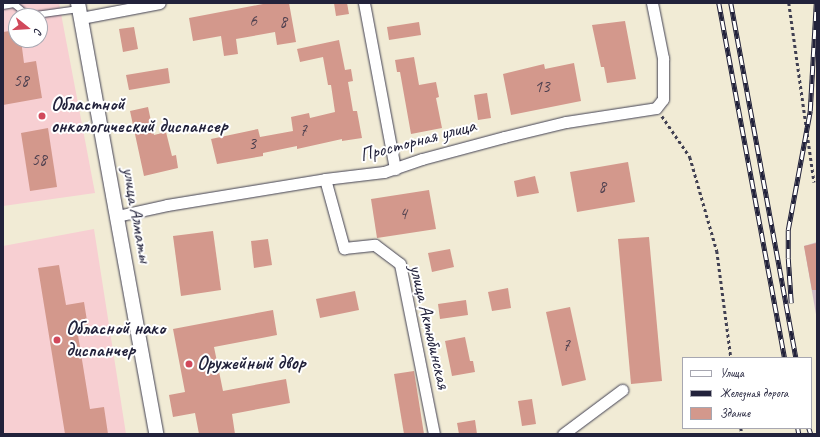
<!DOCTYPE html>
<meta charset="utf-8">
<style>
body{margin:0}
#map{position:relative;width:820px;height:437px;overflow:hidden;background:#f1ebd5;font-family:Caveat,sans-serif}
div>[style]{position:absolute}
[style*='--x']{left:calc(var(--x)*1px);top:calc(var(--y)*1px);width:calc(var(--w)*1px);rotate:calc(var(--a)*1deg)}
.built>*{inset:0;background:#f7cfd2}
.industrial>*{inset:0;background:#d2bdc6}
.building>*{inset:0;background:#d3988c}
.path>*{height:2.5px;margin-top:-1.25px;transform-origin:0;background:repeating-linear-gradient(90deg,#414052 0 3px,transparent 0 6px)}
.roads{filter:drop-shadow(0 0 1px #414052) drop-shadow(0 0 1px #414052)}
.service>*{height:5.5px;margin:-2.75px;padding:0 2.75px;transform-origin:2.75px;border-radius:2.75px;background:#fff}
.minor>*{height:11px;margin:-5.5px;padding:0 5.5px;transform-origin:5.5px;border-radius:5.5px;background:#fff}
.tertiary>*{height:14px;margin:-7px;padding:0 7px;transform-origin:7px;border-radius:7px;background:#fff}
.rail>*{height:4.5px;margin-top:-2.25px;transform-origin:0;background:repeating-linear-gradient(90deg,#fff 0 9px,#22223b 0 18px);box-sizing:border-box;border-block:1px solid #22223b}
.dots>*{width:11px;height:11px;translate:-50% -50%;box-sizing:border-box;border:2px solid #fff;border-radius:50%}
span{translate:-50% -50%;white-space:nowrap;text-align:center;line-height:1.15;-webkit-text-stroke:4px #fff;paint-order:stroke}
.number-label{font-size:17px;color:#4e404f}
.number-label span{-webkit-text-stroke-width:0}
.poi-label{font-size:19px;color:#22223b;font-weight:700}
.left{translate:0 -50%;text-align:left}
.street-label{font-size:19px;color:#22223b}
.frame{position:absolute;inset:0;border:4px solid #22223b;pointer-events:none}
.legend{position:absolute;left:682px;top:357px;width:130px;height:72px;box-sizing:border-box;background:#fff;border:1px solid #a7a7b1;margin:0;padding:5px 7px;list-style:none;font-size:12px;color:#22223b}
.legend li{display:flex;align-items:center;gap:8px;height:20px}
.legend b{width:20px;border:1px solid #a7a7b1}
.north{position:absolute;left:8px;top:8px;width:40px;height:40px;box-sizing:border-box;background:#fff;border:1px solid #a7a7b1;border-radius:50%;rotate:107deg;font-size:11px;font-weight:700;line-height:16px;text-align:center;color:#22223b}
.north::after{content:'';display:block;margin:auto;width:14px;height:18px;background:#d1495b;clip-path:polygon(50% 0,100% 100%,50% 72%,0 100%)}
</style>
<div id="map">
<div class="built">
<i style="clip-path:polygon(evenodd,3px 3px,59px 3px,95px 193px,3px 206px,3px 3px,16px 16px,40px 16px,40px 40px,16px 40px,16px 16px)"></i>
<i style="clip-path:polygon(94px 229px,126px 434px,3px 434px,3px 246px)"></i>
</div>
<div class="industrial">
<i style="clip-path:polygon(817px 242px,817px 320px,804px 246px)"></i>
</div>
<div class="building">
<i style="clip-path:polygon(268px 3px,289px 3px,296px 42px,277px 45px,275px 32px,236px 39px,238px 54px,224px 56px,221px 36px,193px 41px,189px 18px)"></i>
<i style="clip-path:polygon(334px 3px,347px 3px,349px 14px,336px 16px)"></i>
<i style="clip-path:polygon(625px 21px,636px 79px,607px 83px,604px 67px,601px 67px,592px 25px)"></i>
<i style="clip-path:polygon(419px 22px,421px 35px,389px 40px,387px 27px)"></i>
<i style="clip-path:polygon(134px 27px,138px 49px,123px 52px,119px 29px)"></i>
<i style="clip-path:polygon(16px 30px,16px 40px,21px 40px,24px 63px,36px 61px,42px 98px,3px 105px,3px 32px)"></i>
<i style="clip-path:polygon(339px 40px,345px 70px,351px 69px,353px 81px,348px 82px,353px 111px,357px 111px,362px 138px,342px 141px,342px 139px,297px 149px,297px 146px,263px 153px,263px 156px,217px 164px,211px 139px,258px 129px,260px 137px,293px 131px,291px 117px,309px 113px,310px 118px,335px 112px,331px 85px,328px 85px,323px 57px,300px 62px,297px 49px)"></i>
<i style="clip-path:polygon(414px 57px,419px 85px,436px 82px,439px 97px,436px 98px,442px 128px,411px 134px,400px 72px,397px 72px,395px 60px)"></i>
<i style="clip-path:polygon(574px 63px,581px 101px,511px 115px,503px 74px,544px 64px,545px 69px)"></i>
<i style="clip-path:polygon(168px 68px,170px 83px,129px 90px,126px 75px)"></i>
<i style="clip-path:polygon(487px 93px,491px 118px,478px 120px,474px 95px)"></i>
<i style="clip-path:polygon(148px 107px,154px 135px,166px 132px,172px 156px,176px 155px,178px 168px,144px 176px,130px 111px)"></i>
<i style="clip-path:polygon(48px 128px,57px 187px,30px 191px,21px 133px)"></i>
<i style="clip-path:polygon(628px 162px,635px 202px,577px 212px,570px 172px)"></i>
<i style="clip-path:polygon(535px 176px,539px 193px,517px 197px,514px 181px)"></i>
<i style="clip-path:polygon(429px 190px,436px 229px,377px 238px,371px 199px)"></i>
<i style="clip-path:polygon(213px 231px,221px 290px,181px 296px,173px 236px)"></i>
<i style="clip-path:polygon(649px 237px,662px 381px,631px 384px,618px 239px)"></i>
<i style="clip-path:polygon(268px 239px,272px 265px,254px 268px,251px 241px)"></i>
<i style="clip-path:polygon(817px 243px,817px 290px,812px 290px,804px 246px)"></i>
<i style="clip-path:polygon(450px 249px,454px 267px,432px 272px,428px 253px)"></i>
<i style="clip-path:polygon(59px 265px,66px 305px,84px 302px,88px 327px,77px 329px,90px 409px,104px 407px,108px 434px,65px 434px,38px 268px)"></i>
<i style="clip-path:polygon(508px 288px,511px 308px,492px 311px,488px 292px)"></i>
<i style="clip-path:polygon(355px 291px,359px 310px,320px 318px,316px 299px)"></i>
<i style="clip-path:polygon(466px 300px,468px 315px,440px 319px,438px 304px)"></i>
<i style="clip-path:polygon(570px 307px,586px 380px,562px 386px,546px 312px)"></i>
<i style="clip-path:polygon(273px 310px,277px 335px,214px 347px,223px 391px,286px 379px,290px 403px,232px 414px,235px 434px,199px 434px,195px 413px,173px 417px,169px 395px,185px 392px,173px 329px)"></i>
<i style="clip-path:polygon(465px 337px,470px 361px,473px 361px,475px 372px,452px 376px,445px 341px)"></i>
<i style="clip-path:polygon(414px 371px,424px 434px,404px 434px,394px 374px)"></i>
<i style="clip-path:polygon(532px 399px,536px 424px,522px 426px,518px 401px)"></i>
<i style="clip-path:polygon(475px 420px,477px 434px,459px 434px,457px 423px)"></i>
</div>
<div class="path">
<i style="--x:789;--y:3;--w:181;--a:82"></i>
<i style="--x:662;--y:116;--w:50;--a:55.7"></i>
<i style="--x:690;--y:157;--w:98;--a:74"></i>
<i style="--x:717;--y:251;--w:108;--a:82.5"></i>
<i style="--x:741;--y:428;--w:6;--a:81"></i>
</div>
<div class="roads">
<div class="service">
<i style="--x:13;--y:3;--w:21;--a:39"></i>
<i style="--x:29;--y:16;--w:50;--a:-8"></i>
<i style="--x:3;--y:6;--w:11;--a:-10"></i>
</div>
<div class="minor">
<i style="--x:364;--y:3;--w:169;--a:79.4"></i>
<i style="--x:81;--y:18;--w:80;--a:-10.8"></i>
<i style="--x:325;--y:179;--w:72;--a:74.6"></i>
<i style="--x:344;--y:248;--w:31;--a:-6"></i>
<i style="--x:375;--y:245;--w:31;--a:37"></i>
<i style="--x:400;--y:264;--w:173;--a:78.7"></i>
<i style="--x:117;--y:216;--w:51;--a:-12.4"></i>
<i style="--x:167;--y:205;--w:160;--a:-9.3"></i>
<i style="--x:325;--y:179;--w:59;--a:-6.8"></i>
<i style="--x:384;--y:172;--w:40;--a:-18.9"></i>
<i style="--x:422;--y:159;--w:85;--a:-15"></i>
<i style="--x:504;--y:137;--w:64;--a:-13.6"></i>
<i style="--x:566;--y:122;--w:91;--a:-8.8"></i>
<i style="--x:656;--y:108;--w:11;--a:-52"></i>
<i style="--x:663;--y:99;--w:41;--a:-90"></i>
<i style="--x:663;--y:58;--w:56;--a:-101.3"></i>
<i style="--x:563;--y:434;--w:74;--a:-36.7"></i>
</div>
<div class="tertiary">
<i style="--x:78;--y:3;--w:438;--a:79.7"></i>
</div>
</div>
<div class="rail">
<i style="--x:719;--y:3;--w:361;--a:79.5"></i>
<i style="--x:731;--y:3;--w:361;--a:79.6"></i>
<i style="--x:791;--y:303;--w:45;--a:-93.8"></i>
<i style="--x:788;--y:258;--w:28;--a:-90"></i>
<i style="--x:788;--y:230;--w:121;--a:-79.5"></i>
<i style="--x:810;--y:111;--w:108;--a:-86.8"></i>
<i style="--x:798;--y:428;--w:6;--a:81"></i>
<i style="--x:809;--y:428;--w:6;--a:72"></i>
</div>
<div class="dots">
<i style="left:42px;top:116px;background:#d1495b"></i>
<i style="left:57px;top:340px;background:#d1495b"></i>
<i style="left:189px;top:364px;background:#d1495b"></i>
</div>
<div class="number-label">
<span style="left:253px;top:21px">6</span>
<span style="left:283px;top:22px">8</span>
<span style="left:21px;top:81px">58</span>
<span style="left:542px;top:87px">13</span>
<span style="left:303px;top:131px">7</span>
<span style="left:252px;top:144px">3</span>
<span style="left:39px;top:160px">58</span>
<span style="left:602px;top:187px">8</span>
<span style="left:403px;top:214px">4</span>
<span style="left:566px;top:346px">7</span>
</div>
<div class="poi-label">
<span class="left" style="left:51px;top:116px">Областной<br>онкологический диспансер</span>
<span class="left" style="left:66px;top:340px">Обласной нако<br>диспанчер</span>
<span class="left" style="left:197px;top:364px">Оружейный двор</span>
</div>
<div class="street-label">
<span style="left:418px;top:141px;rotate:-15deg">Просторная улица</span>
<span style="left:136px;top:215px;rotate:80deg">улица Алматы</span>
<span style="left:429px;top:327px;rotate:77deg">улица Актюбинская</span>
</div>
<div class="frame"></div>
<ul class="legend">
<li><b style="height:5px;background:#fff"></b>Улица</li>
<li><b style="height:5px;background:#22223b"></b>Железная дорога</li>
<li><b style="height:11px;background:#d3988c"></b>Здание</li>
</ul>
<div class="north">С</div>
</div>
